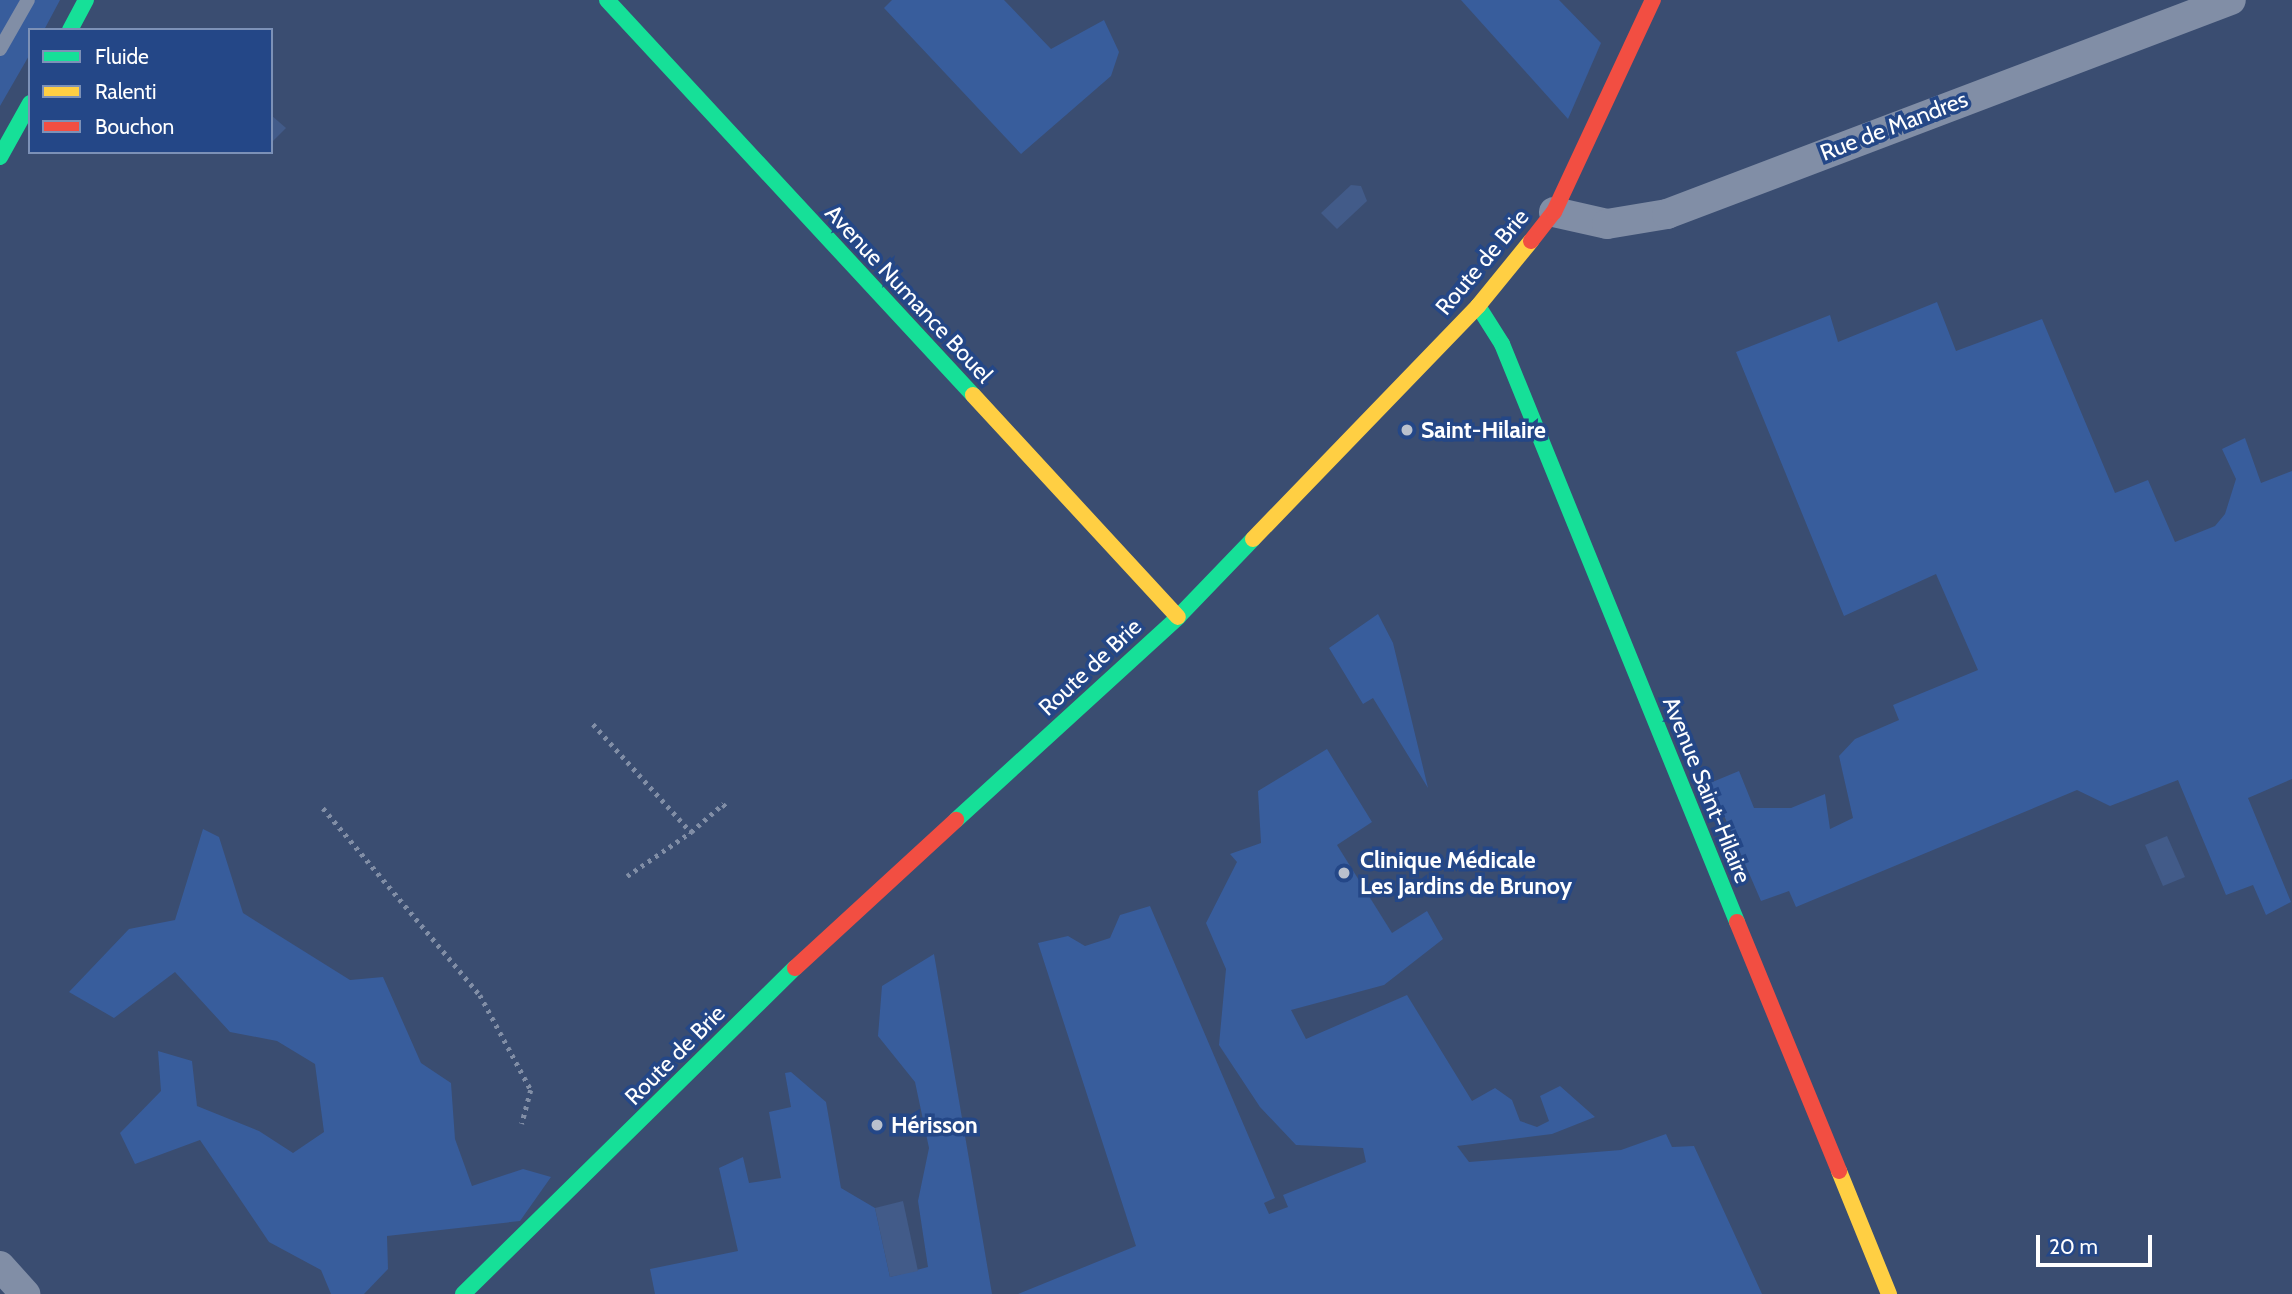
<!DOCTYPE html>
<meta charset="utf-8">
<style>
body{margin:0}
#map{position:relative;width:2292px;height:1294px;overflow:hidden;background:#3a4d71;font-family:Cabin,sans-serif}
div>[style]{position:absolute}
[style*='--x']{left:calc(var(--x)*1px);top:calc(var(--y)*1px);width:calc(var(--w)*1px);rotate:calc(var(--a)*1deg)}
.green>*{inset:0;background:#385d9c}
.water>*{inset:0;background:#425b89}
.path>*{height:4.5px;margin-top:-2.25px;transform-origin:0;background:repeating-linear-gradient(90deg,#818ea6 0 3.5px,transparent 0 8.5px)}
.lane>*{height:14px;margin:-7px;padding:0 7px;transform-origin:7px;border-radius:7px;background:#818ea6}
.street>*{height:30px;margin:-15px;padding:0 15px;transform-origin:15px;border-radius:15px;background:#818ea6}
.fast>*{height:16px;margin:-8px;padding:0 8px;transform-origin:8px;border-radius:8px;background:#16e098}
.slow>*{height:16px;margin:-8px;padding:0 8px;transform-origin:8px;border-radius:8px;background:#ffcf43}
.jam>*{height:16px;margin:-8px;padding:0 8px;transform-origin:8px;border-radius:8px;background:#f24e42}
.dots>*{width:19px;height:19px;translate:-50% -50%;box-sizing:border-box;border:4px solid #244787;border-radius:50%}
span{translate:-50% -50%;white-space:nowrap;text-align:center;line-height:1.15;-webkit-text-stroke:7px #244787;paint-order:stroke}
.street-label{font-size:23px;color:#fff}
.poi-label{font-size:23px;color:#fff;font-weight:700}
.left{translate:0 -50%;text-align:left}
.legend{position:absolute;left:28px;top:28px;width:245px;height:126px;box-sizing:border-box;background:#244787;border:2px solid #7c91b7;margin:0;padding:9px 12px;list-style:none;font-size:21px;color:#fff}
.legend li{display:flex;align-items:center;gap:14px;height:35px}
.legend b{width:35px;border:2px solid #7c91b7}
.scale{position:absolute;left:2036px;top:1235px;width:116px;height:32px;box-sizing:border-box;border:4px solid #fff;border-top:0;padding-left:9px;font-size:21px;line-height:24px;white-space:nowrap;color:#fff;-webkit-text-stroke:5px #244787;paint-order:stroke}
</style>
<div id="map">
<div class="green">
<i style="clip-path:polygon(0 0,60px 0,44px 30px,30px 30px,30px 54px,0 106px)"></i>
<i style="clip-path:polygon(892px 0,1004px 0,1051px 49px,1104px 20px,1119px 52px,1111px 76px,1021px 154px,884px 8px)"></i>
<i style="clip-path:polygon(1461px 0,1559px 0,1601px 43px,1568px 119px)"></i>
<i style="clip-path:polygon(1937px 302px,1956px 351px,2042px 319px,2115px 493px,2148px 480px,2175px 542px,2215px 526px,2225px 514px,2236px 479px,2222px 449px,2245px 438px,2261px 483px,2292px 471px,2292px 779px,2248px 798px,2291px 902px,2266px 915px,2253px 885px,2226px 895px,2178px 780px,2110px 806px,2077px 790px,1796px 907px,1789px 891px,1761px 901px,1710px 783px,1739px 771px,1754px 808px,1791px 808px,1825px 794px,1830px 829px,1853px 818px,1839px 756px,1855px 739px,1899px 720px,1893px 705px,1978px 670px,1936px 574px,1844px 616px,1736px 352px,1830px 315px,1838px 342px)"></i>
<i style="clip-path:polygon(1378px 614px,1393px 643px,1428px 788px,1373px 698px,1363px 704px,1329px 648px)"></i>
<i style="clip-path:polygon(1327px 749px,1372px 822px,1337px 845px,1392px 933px,1427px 911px,1443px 939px,1384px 985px,1291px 1010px,1306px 1039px,1407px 995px,1472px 1101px,1495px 1088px,1512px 1100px,1520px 1121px,1537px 1127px,1549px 1121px,1540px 1096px,1560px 1086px,1595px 1117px,1552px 1134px,1457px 1146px,1469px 1162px,1621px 1150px,1666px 1134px,1672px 1147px,1694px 1146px,1762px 1294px,1018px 1294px,1136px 1246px,1038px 943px,1068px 936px,1085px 946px,1110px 938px,1120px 915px,1150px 906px,1275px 1198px,1264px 1203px,1269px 1214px,1288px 1207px,1283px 1195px,1366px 1162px,1363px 1148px,1296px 1145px,1260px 1107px,1219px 1045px,1226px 969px,1206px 923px,1237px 862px,1230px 854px,1261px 843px,1258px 791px)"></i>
<i style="clip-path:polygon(203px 829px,219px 837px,243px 913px,350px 980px,383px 977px,421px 1063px,451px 1083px,455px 1139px,472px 1186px,523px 1169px,551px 1177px,520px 1221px,387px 1236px,388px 1269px,364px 1294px,331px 1294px,321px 1270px,269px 1242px,200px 1140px,135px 1164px,120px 1133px,161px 1091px,158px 1051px,192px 1061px,197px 1106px,259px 1131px,293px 1153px,324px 1132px,315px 1064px,277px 1041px,230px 1032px,175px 972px,114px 1018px,69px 992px,129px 929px,175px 920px)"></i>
<i style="clip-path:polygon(934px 954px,992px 1294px,655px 1294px,650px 1269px,738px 1251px,719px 1168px,743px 1157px,749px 1183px,781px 1178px,769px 1112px,791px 1107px,785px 1073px,791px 1072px,826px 1102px,841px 1188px,875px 1208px,890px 1277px,928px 1267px,918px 1201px,929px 1148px,915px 1082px,878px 1036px,882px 986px)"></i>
</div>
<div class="water">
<i style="clip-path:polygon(271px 115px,286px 128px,272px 142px,271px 142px)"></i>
<i style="clip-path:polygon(1351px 185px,1361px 186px,1367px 201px,1337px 229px,1321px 213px)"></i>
<i style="clip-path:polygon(2167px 836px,2185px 877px,2163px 886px,2145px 845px)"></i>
<i style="clip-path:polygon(903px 1201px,918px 1271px,890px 1277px,875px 1208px)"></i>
</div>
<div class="path">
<i style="--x:593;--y:724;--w:146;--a:47.8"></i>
<i style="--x:691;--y:832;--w:43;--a:-41.2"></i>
<i style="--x:723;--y:804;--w:6;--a:45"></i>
<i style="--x:323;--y:808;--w:244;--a:50"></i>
<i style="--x:480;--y:995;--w:108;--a:61.8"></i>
<i style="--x:531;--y:1090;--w:35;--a:105"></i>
<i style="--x:627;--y:876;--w:78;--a:-34.5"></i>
</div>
<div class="lane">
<i style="--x:0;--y:49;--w:56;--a:-60.3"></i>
</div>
<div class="street">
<i style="--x:1554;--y:212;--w:54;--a:12.8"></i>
<i style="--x:1607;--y:224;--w:61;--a:-9.5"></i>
<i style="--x:1667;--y:214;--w:603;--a:-20.78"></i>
<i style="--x:0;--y:1266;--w:38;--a:48"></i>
</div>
<div class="fast">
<i style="--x:607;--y:0;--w:538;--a:47.18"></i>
<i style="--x:70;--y:30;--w:34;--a:-62"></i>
<i style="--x:0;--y:157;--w:62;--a:-60.9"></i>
<i style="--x:1478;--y:306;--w:45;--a:57.7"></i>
<i style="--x:1502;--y:344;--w:624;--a:67.87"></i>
<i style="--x:956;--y:820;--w:301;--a:-42.4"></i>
<i style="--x:1178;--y:617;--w:108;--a:-46.1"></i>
<i style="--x:463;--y:1294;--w:465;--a:-44.5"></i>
</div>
<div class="slow">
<i style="--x:973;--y:395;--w:302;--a:47.3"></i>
<i style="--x:1253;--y:539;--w:324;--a:-46"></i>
<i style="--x:1478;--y:306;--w:84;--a:-50.8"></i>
<i style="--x:1839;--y:1171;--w:133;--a:67.9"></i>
</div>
<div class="jam">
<i style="--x:1531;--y:241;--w:37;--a:-52"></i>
<i style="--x:1554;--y:212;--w:234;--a:-65"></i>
<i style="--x:1737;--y:922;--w:269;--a:67.7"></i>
<i style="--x:795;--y:968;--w:219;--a:-42.6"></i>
</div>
<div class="dots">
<i style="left:1407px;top:430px;background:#bac1cd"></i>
<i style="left:1344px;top:873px;background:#bac1cd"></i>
<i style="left:877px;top:1125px;background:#bac1cd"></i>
</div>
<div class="street-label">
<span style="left:1894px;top:126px;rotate:-21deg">Rue de Mandres</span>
<span style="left:1482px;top:262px;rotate:-50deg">Route de Brie</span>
<span style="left:909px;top:294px;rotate:47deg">Avenue Numance Bouel</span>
<span style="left:1090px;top:667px;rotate:-43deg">Route de Brie</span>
<span style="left:1707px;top:790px;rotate:68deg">Avenue Saint-Hilaire</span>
<span style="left:675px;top:1055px;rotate:-45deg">Route de Brie</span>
</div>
<div class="poi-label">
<span class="left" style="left:1421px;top:430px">Saint-Hilaire</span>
<span class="left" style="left:1360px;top:873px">Clinique Médicale<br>Les Jardins de Brunoy</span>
<span class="left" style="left:891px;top:1125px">Hérisson</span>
</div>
<ul class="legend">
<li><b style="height:9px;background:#16e098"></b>Fluide</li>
<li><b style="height:9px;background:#ffcf43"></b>Ralenti</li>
<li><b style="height:9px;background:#f24e42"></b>Bouchon</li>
</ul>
<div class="scale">20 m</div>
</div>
